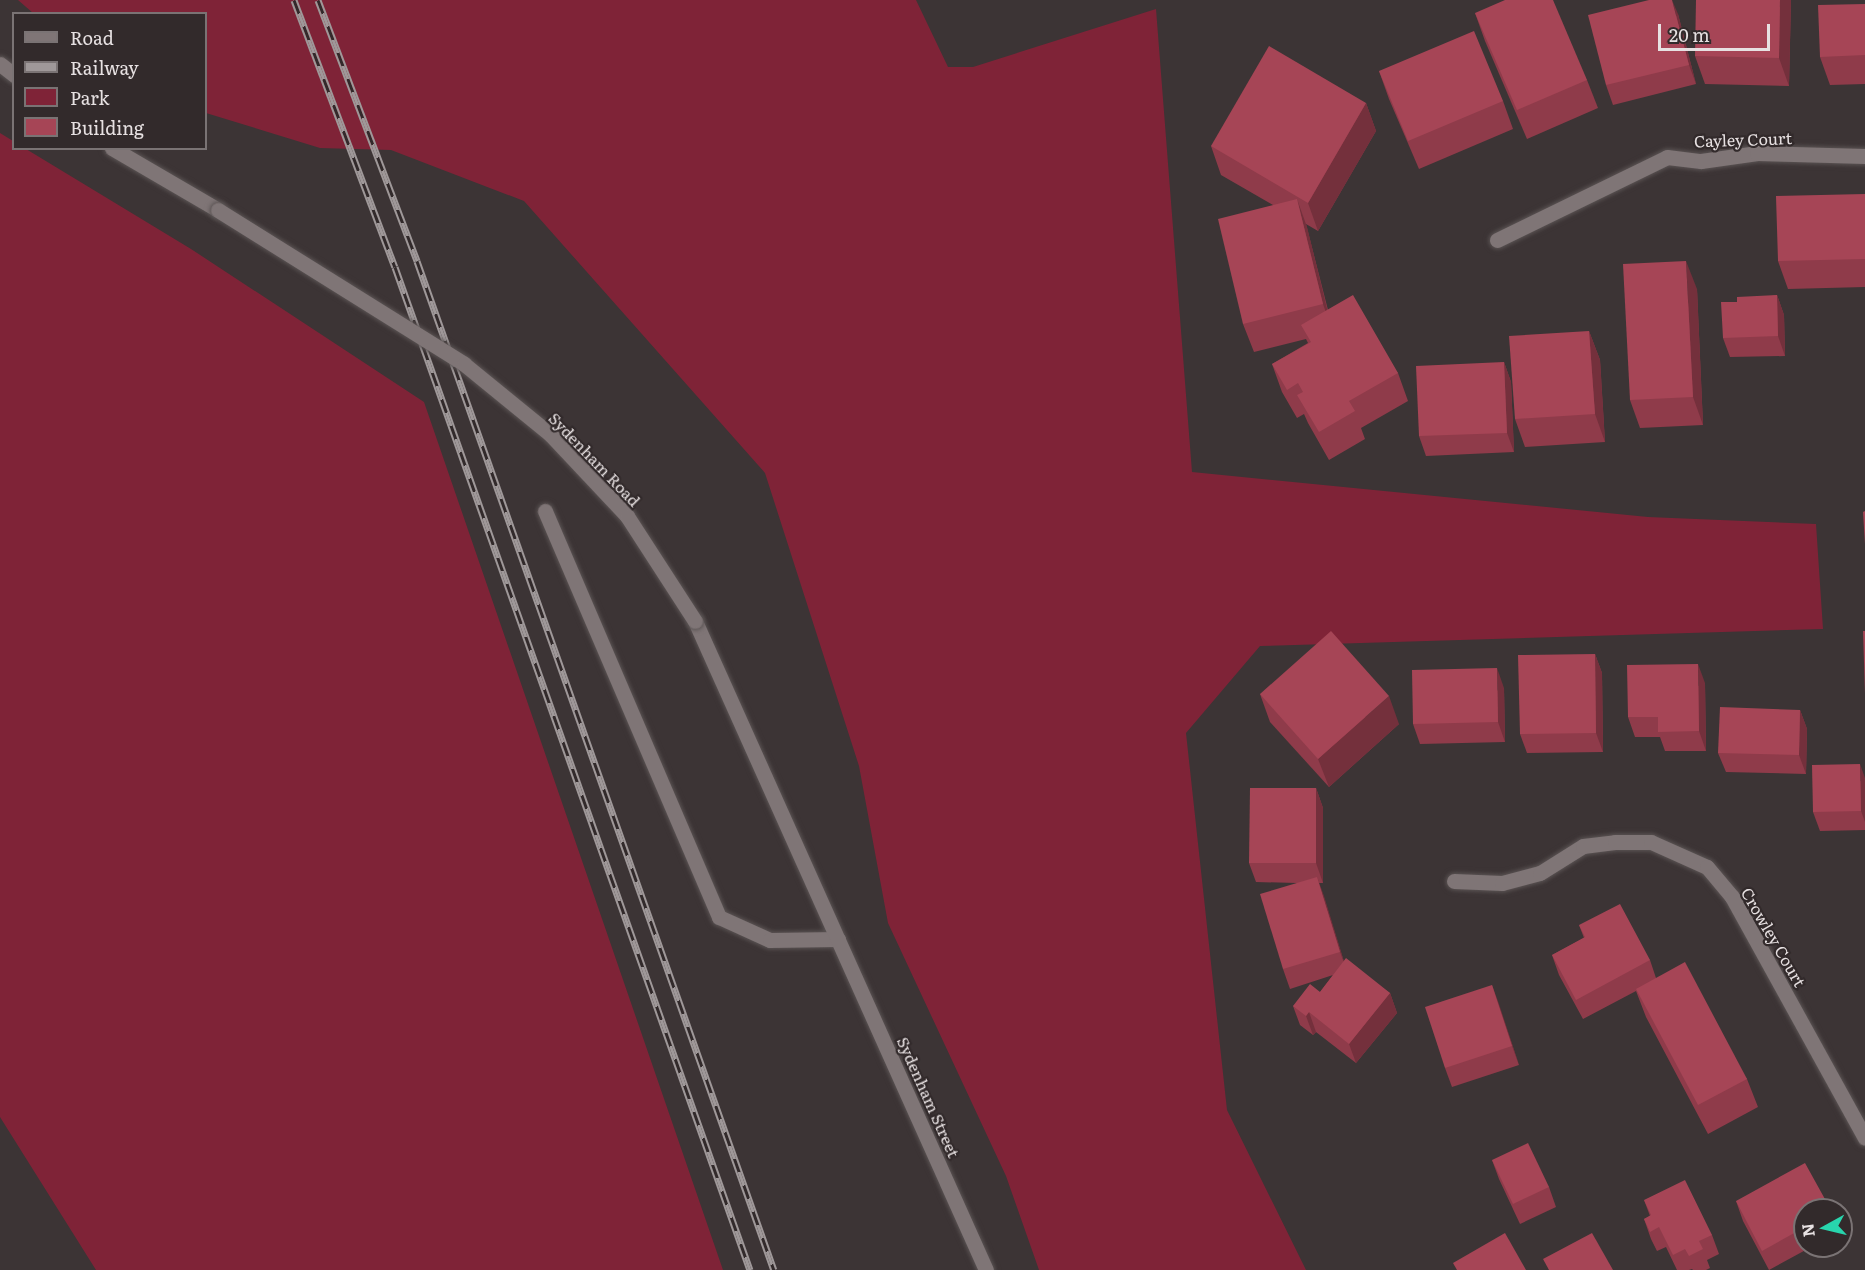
<!DOCTYPE html>
<style>
body{margin:0}
#map{position:relative;width:1865px;height:1270px;overflow:hidden;background:#3c3435;font-family:Literata,serif}
div>[style]{position:absolute}
[style*='--x']{left:calc(var(--x)*1px);top:calc(var(--y)*1px);width:calc(var(--w)*1px);rotate:calc(var(--a)*1deg)}
.green>*{inset:0;background:#7f2337}
.roads{filter:drop-shadow(0 0 2px #5a5353) drop-shadow(0 0 2px #5a5353)}
.lane>*{height:15px;margin:-7.5px;padding:0 7.5px;transform-origin:7.5px;border-radius:7.5px;background:#7f7576}
.street>*{height:15px;margin:-7.5px;padding:0 7.5px;transform-origin:7.5px;border-radius:7.5px;background:#7f7576}
.secondary>*{height:15px;margin:-7.5px;padding:0 7.5px;transform-origin:7.5px;border-radius:7.5px;background:#7f7576}
.rail>*{height:7px;margin-top:-3.5px;transform-origin:0;background:repeating-linear-gradient(90deg,#322a2b 0 14px,#9f9899 0 28px);box-sizing:border-box;border-block:2px solid #9f9899}
.bridges{filter:drop-shadow(0 0 2px #5a5353) drop-shadow(0 0 2px #5a5353)}
.secondary-bridge>*{height:15px;margin:-7.5px;padding:0 7.5px;transform-origin:7.5px;border-radius:7.5px;background:#7f7576}
.wall>*{inset:0;background:#8f3b4a}
.shaded-wall>*{inset:0;background:#74303c}
.building>*{inset:0;background:#a64556}
span{translate:-50% -50%;white-space:nowrap;text-align:center;line-height:1.15;-webkit-text-stroke:4.5px #322a2b;paint-order:stroke}
.street-label{font-size:16px;color:#e7e1e2}
.legend{position:absolute;left:12px;top:12px;width:195px;height:138px;box-sizing:border-box;background:#322a2b;border:2px solid #7a7374;margin:0;padding:8px 10px;list-style:none;font-size:18px;color:#e7e1e2}
.legend li{display:flex;align-items:center;gap:12px;height:30px}
.legend b{width:30px;border:2px solid #7a7374}
.north{position:absolute;left:1793px;top:1198px;width:60px;height:60px;box-sizing:border-box;background:#322a2b;border:2px solid #7a7374;border-radius:50%;rotate:262deg;font-size:16px;font-weight:700;line-height:24px;text-align:center;color:#e7e1e2}
.north::after{content:'';display:block;margin:auto;width:21px;height:27px;background:#28d5ad;clip-path:polygon(50% 0,100% 100%,50% 72%,0 100%)}
.scale{position:absolute;left:1658px;top:24px;width:112px;height:27px;box-sizing:border-box;border:3px solid #e7e1e2;border-top:0;padding-left:8px;font-size:18px;line-height:21px;white-space:nowrap;color:#e7e1e2;-webkit-text-stroke:4px #322a2b;paint-order:stroke}
</style>
<div id="map">
<div class="green">
<i style="clip-path:polygon(18px 0,916px 0,948px 67px,973px 67px,1156px 9px,1192px 472px,1648px 517px,1816px 524px,1823px 629px,1260px 646px,1186px 733px,1227px 1110px,1306px 1270px,1039px 1270px,1006px 1176px,888px 923px,859px 766px,765px 473px,524px 201px,391px 150px,320px 148px,206px 113px,206px 14px,33px 13px)"></i>
<i style="clip-path:polygon(0 133px,13px 141px,14px 148px,26px 149px,191px 249px,424px 402px,723px 1270px,96px 1270px,0 1117px)"></i>
</div>
<div class="roads">
<div class="lane">
<i style="--x:545;--y:511;--w:442;--a:66.8"></i>
<i style="--x:719;--y:917;--w:56;--a:24.3"></i>
<i style="--x:770;--y:940;--w:68;--a:-0.8"></i>
</div>
<div class="street">
<i style="--x:1497;--y:240;--w:189;--a:-26"></i>
<i style="--x:1667;--y:157;--w:34;--a:7"></i>
<i style="--x:1701;--y:161;--w:57;--a:-8.1"></i>
<i style="--x:1757;--y:153;--w:108;--a:1.6"></i>
<i style="--x:1454;--y:881;--w:48;--a:2.4"></i>
<i style="--x:1502;--y:883;--w:39;--a:-15"></i>
<i style="--x:1540;--y:873;--w:51;--a:-32.1"></i>
<i style="--x:1583;--y:846;--w:32;--a:-7"></i>
<i style="--x:1615;--y:842;--w:36;--a:0"></i>
<i style="--x:1651;--y:842;--w:61;--a:24.1"></i>
<i style="--x:1707;--y:867;--w:39;--a:50"></i>
<i style="--x:1732;--y:897;--w:275;--a:61.1"></i>
</div>
<div class="secondary">
<i style="--x:0;--y:64;--w:18;--a:38"></i>
<i style="--x:112;--y:148;--w:123;--a:30.3"></i>
<i style="--x:695;--y:621;--w:711;--a:65.85"></i>
</div>
</div>
<div class="rail">
<i style="--x:294;--y:0;--w:285;--a:69.3"></i>
<i style="--x:395;--y:267;--w:1064;--a:70.51"></i>
<i style="--x:318;--y:0;--w:279;--a:69.2"></i>
<i style="--x:417;--y:261;--w:1070;--a:70.52"></i>
</div>
<div class="bridges">
<div class="secondary-bridge">
<i style="--x:218;--y:210;--w:290;--a:32"></i>
<i style="--x:464;--y:364;--w:112;--a:39.2"></i>
<i style="--x:551;--y:435;--w:111;--a:46.8"></i>
<i style="--x:627;--y:516;--w:125;--a:57.1"></i>
</div>
</div>
<div class="wall">
<i style="clip-path:polygon(1791px 0,1789px 86px,1705px 84px,1695px 56px)"></i>
<i style="clip-path:polygon(1865px 4px,1865px 84px,1830px 85px,1820px 57px)"></i>
<i style="clip-path:polygon(1475px 13px,1587px 80px,1598px 108px,1527px 139px,1485px 41px)"></i>
<i style="clip-path:polygon(1678px 14px,1696px 84px,1613px 105px,1606px 85px)"></i>
<i style="clip-path:polygon(1379px 71px,1503px 101px,1513px 129px,1419px 169px,1389px 99px)"></i>
<i style="clip-path:polygon(1366px 103px,1376px 131px,1318px 231px,1306px 224px,1328px 310px,1398px 373px,1408px 401px,1361px 428px,1365px 439px,1329px 460px,1308px 423px,1304px 414px,1297px 418px,1282px 392px,1272px 364px,1308px 343px,1306px 339px,1254px 352px,1243px 324px,1273px 205px,1221px 175px,1211px 146px)"></i>
<i style="clip-path:polygon(1865px 194px,1865px 287px,1788px 289px,1778px 261px)"></i>
<i style="clip-path:polygon(1697px 289px,1703px 425px,1640px 428px,1630px 400px)"></i>
<i style="clip-path:polygon(1777px 295px,1784px 315px,1785px 356px,1730px 357px,1723px 338px,1737px 302px)"></i>
<i style="clip-path:polygon(1589px 331px,1600px 360px,1605px 442px,1525px 447px,1515px 419px)"></i>
<i style="clip-path:polygon(1504px 362px,1511px 382px,1514px 452px,1426px 456px,1419px 436px)"></i>
<i style="clip-path:polygon(1595px 654px,1602px 673px,1603px 752px,1527px 753px,1520px 734px)"></i>
<i style="clip-path:polygon(1705px 683px,1706px 751px,1665px 751px,1660px 737px,1635px 737px,1628px 717px)"></i>
<i style="clip-path:polygon(1504px 688px,1505px 742px,1420px 744px,1413px 724px)"></i>
<i style="clip-path:polygon(1260px 694px,1399px 724px,1329px 787px,1270px 722px)"></i>
<i style="clip-path:polygon(1800px 710px,1807px 729px,1806px 774px,1726px 772px,1718px 753px)"></i>
<i style="clip-path:polygon(1865px 778px,1865px 830px,1820px 831px,1813px 812px)"></i>
<i style="clip-path:polygon(1316px 788px,1323px 808px,1323px 883px,1319px 883px,1344px 962px,1390px 993px,1397px 1013px,1356px 1063px,1316px 1032px,1313px 1035px,1300px 1025px,1293px 1006px,1320px 992px,1333px 975px,1290px 989px,1283px 969px,1297px 883px,1256px 882px,1249px 863px)"></i>
<i style="clip-path:polygon(1579px 925px,1650px 960px,1656px 978px,1747px 1079px,1758px 1107px,1708px 1134px,1646px 1017px,1636px 991px,1583px 1019px,1559px 975px,1552px 955px,1584px 938px)"></i>
<i style="clip-path:polygon(1492px 985px,1519px 1065px,1452px 1087px,1445px 1068px)"></i>
<i style="clip-path:polygon(1492px 1160px,1549px 1187px,1556px 1207px,1520px 1224px,1499px 1179px)"></i>
<i style="clip-path:polygon(1644px 1200px,1712px 1235px,1719px 1254px,1707px 1260px,1710px 1268px,1706px 1270px,1693px 1270px,1692px 1269px,1689px 1270px,1677px 1270px,1666px 1247px,1657px 1251px,1651px 1239px,1644px 1219px,1650px 1216px)"></i>
<i style="clip-path:polygon(1736px 1201px,1805px 1210px,1805px 1246px,1813px 1246px,1769px 1270px,1743px 1221px)"></i>
</div>
<div class="shaded-wall">
<i style="clip-path:polygon(1672px 0,1678px 14px,1696px 84px,1689px 65px)"></i>
<i style="clip-path:polygon(1780px 0,1791px 0,1789px 86px,1779px 58px)"></i>
<i style="clip-path:polygon(1366px 103px,1376px 131px,1318px 231px,1308px 203px)"></i>
<i style="clip-path:polygon(1297px 199px,1307px 227px,1333px 333px,1323px 304px)"></i>
<i style="clip-path:polygon(1686px 261px,1697px 289px,1703px 425px,1693px 397px)"></i>
<i style="clip-path:polygon(1777px 295px,1784px 315px,1785px 356px,1778px 336px)"></i>
<i style="clip-path:polygon(1589px 331px,1600px 360px,1605px 442px,1595px 414px)"></i>
<i style="clip-path:polygon(1504px 362px,1511px 382px,1514px 452px,1507px 433px)"></i>
<i style="clip-path:polygon(1595px 654px,1602px 673px,1603px 752px,1596px 733px)"></i>
<i style="clip-path:polygon(1698px 664px,1705px 683px,1706px 751px,1699px 731px)"></i>
<i style="clip-path:polygon(1497px 668px,1504px 688px,1505px 742px,1498px 722px)"></i>
<i style="clip-path:polygon(1389px 696px,1399px 724px,1329px 787px,1318px 759px)"></i>
<i style="clip-path:polygon(1800px 710px,1807px 729px,1806px 774px,1799px 755px)"></i>
<i style="clip-path:polygon(1860px 764px,1865px 778px,1865px 822px,1861px 811px)"></i>
<i style="clip-path:polygon(1316px 788px,1323px 808px,1323px 883px,1316px 863px)"></i>
<i style="clip-path:polygon(1317px 877px,1324px 896px,1347px 971px,1340px 952px)"></i>
<i style="clip-path:polygon(1492px 985px,1499px 1004px,1519px 1065px,1512px 1046px)"></i>
<i style="clip-path:polygon(1390px 993px,1397px 1013px,1356px 1063px,1349px 1044px)"></i>
<i style="clip-path:polygon(1309px 1012px,1316px 1032px,1313px 1035px,1306px 1016px)"></i>
</div>
<div class="building">
<i style="clip-path:polygon(1505px 0,1553px 0,1587px 80px,1517px 110px,1475px 13px)"></i>
<i style="clip-path:polygon(1649px 0,1672px 0,1689px 65px,1606px 85px,1588px 15px)"></i>
<i style="clip-path:polygon(1696px 0,1780px 0,1779px 58px,1695px 56px)"></i>
<i style="clip-path:polygon(1865px 4px,1865px 55px,1820px 57px,1818px 5px)"></i>
<i style="clip-path:polygon(1474px 31px,1503px 101px,1408px 141px,1379px 71px)"></i>
<i style="clip-path:polygon(1269px 46px,1366px 103px,1308px 203px,1211px 146px)"></i>
<i style="clip-path:polygon(1865px 194px,1865px 259px,1778px 261px,1776px 196px)"></i>
<i style="clip-path:polygon(1297px 199px,1323px 304px,1243px 324px,1218px 219px)"></i>
<i style="clip-path:polygon(1686px 261px,1693px 397px,1630px 400px,1623px 264px)"></i>
<i style="clip-path:polygon(1353px 295px,1398px 373px,1349px 401px,1355px 411px,1319px 432px,1297px 395px,1303px 392px,1298px 383px,1287px 390px,1272px 364px,1311px 342px,1301px 325px)"></i>
<i style="clip-path:polygon(1777px 295px,1778px 336px,1723px 338px,1721px 302px,1737px 302px,1737px 297px)"></i>
<i style="clip-path:polygon(1589px 331px,1595px 414px,1515px 419px,1509px 336px)"></i>
<i style="clip-path:polygon(1504px 362px,1507px 433px,1419px 436px,1416px 366px)"></i>
<i style="clip-path:polygon(1865px 511px,1865px 544px,1863px 512px)"></i>
<i style="clip-path:polygon(1331px 631px,1389px 696px,1318px 759px,1260px 694px)"></i>
<i style="clip-path:polygon(1863px 631px,1865px 631px,1865px 693px)"></i>
<i style="clip-path:polygon(1595px 654px,1596px 733px,1520px 734px,1518px 655px)"></i>
<i style="clip-path:polygon(1698px 664px,1699px 731px,1658px 732px,1658px 717px,1628px 717px,1627px 665px)"></i>
<i style="clip-path:polygon(1497px 668px,1498px 722px,1413px 724px,1412px 670px)"></i>
<i style="clip-path:polygon(1720px 707px,1800px 710px,1799px 755px,1718px 753px)"></i>
<i style="clip-path:polygon(1860px 764px,1861px 811px,1813px 812px,1812px 765px)"></i>
<i style="clip-path:polygon(1250px 788px,1316px 788px,1316px 863px,1249px 863px)"></i>
<i style="clip-path:polygon(1317px 877px,1340px 952px,1283px 969px,1260px 894px)"></i>
<i style="clip-path:polygon(1620px 904px,1650px 960px,1576px 1000px,1552px 955px,1585px 937px,1579px 925px)"></i>
<i style="clip-path:polygon(1346px 958px,1390px 993px,1349px 1044px,1309px 1012px,1306px 1016px,1293px 1006px,1310px 984px,1320px 992px)"></i>
<i style="clip-path:polygon(1685px 962px,1747px 1079px,1698px 1105px,1636px 989px)"></i>
<i style="clip-path:polygon(1492px 985px,1512px 1046px,1445px 1068px,1425px 1007px)"></i>
<i style="clip-path:polygon(1528px 1143px,1549px 1187px,1513px 1204px,1492px 1160px)"></i>
<i style="clip-path:polygon(1805px 1163px,1831px 1210px,1805px 1210px,1805px 1227px,1762px 1251px,1736px 1201px)"></i>
<i style="clip-path:polygon(1685px 1180px,1712px 1235px,1699px 1241px,1703px 1249px,1689px 1256px,1685px 1249px,1673px 1255px,1659px 1227px,1650px 1232px,1644px 1219px,1651px 1215px,1644px 1200px)"></i>
<i style="clip-path:polygon(1505px 1233px,1526px 1270px,1457px 1270px,1453px 1263px)"></i>
<i style="clip-path:polygon(1592px 1233px,1613px 1270px,1549px 1270px,1543px 1259px)"></i>
</div>
<div class="street-label">
<span style="left:1743px;top:139px;rotate:-2deg">Cayley Court</span>
<span style="left:595px;top:459px;rotate:46deg">Sydenham Road</span>
<span style="left:1774px;top:937px;rotate:60deg">Crowley Court</span>
<span style="left:929px;top:1097px;rotate:66deg">Sydenham Street</span>
</div>
<ul class="legend">
<li><b style="height:8px;background:#7f7576"></b>Road</li>
<li><b style="height:8px;background:#9f9899"></b>Railway</li>
<li><b style="height:16px;background:#7f2337"></b>Park</li>
<li><b style="height:16px;background:#a64556"></b>Building</li>
</ul>
<div class="north">N</div>
<div class="scale">20 m</div>
</div>
